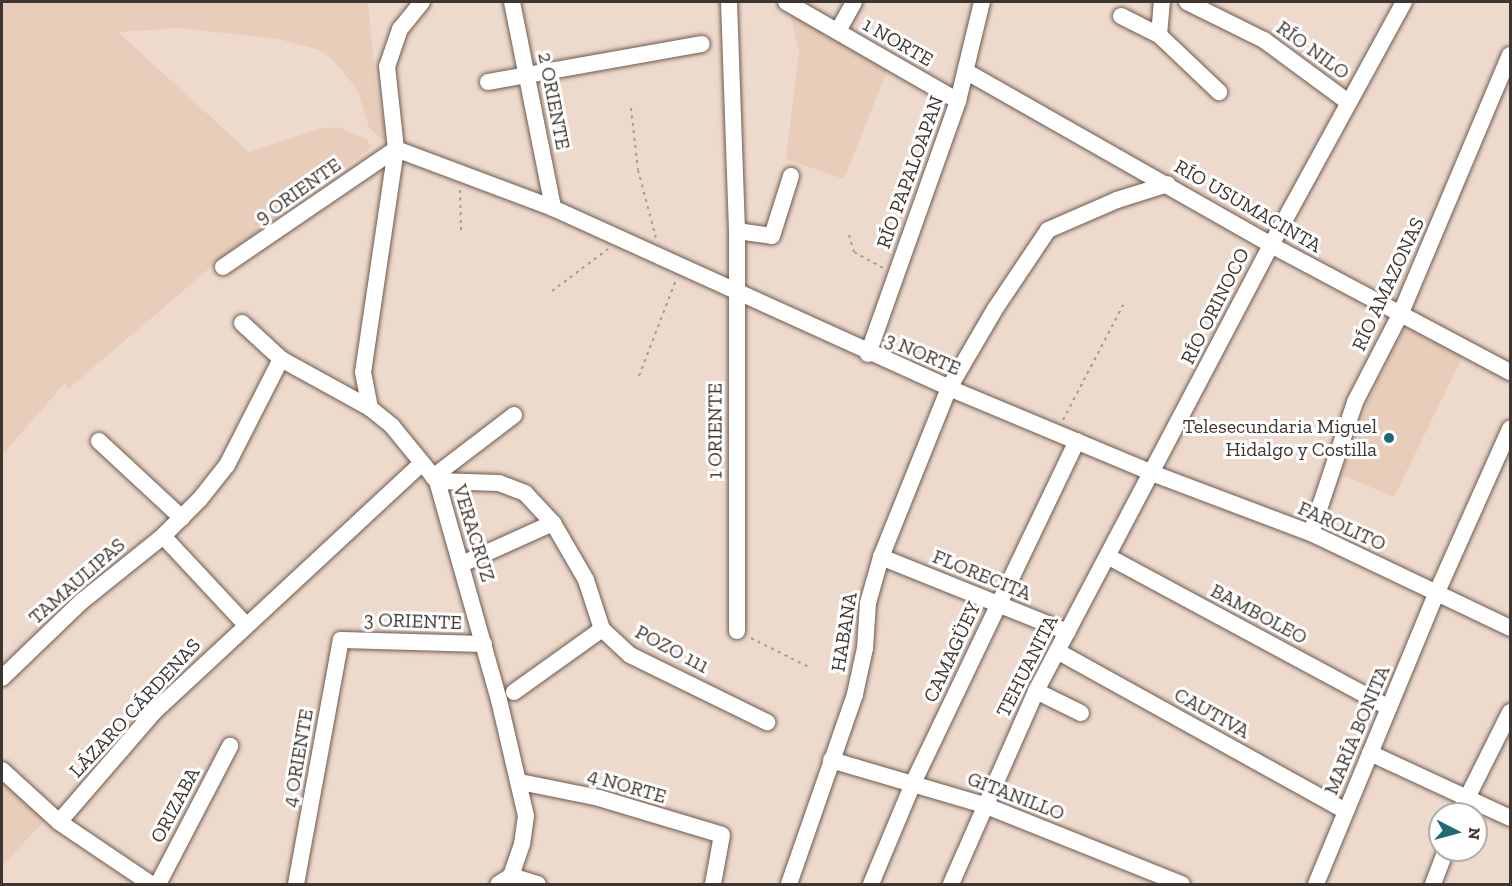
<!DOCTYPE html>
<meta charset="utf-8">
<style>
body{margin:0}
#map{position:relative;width:1512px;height:886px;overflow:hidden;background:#eedacc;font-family:"Zilla Slab",serif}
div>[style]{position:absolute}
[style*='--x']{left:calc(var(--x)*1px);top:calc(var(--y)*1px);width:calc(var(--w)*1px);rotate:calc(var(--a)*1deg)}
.built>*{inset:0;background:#e8cdba}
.path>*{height:2px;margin-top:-1px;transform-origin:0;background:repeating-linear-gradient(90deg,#aa9b90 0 3px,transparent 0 7.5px)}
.roads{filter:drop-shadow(0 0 2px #6c5a4e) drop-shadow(0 0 2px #6c5a4e)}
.minor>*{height:16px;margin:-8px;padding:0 8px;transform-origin:8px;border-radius:8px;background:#fff}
.dots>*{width:16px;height:16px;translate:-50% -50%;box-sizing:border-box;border:3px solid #fff;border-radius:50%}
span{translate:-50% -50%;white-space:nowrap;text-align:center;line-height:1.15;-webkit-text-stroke:6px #fff;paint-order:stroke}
.street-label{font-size:20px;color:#3d352f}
.poi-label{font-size:20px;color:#3d352f}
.right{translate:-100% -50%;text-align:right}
.frame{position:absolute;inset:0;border:3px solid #3d352f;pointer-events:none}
.north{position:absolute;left:1428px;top:802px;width:60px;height:60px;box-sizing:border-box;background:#fff;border:2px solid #b1aeac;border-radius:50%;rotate:96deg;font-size:16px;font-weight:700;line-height:24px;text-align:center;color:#3d352f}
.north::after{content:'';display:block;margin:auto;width:21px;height:27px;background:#1f6974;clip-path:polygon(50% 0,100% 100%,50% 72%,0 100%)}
</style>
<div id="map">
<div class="built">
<i style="clip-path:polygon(2px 2px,368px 2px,376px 86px,387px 139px,382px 140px,369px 127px,357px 89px,331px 58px,319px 50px,279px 39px,179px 28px,118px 32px,249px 152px,318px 129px,338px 127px,366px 139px,372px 147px,223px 257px,68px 389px,65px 383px,2px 455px)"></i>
<i style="clip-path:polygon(790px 13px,889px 66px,844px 179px,786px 159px,799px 51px)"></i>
<i style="clip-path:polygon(1405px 328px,1463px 356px,1394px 497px,1342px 475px,1368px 402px)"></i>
<i style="clip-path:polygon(2px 781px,45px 820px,2px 866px)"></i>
</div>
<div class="path">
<i style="--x:631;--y:108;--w:62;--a:83.6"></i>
<i style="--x:638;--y:170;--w:70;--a:75.2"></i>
<i style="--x:460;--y:190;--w:41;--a:88.6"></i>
<i style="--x:849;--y:235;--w:18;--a:74"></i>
<i style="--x:854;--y:252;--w:33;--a:29"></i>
<i style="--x:552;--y:291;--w:70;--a:-36.9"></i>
<i style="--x:639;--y:376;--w:103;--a:-68.9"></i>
<i style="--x:1063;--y:420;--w:130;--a:-62.4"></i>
<i style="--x:751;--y:638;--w:65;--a:26.6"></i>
</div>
<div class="roads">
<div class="minor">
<i style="--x:422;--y:2;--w:35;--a:129"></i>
<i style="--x:400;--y:29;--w:39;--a:109"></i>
<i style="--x:387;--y:66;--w:83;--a:83.8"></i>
<i style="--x:396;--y:149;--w:225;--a:98.4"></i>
<i style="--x:363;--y:372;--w:37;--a:79"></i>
<i style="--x:370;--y:408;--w:28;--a:39"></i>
<i style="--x:392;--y:426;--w:71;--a:50.7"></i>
<i style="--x:437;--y:481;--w:228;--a:74.2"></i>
<i style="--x:499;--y:700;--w:119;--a:76.9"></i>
<i style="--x:526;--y:816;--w:28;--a:98"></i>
<i style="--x:522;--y:844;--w:34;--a:109"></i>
<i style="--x:511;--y:876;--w:15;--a:148"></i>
<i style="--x:512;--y:2;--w:210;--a:78.7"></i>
<i style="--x:729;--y:2;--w:229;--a:88"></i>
<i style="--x:737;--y:231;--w:400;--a:90"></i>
<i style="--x:786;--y:2;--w:198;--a:29.9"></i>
<i style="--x:1187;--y:2;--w:86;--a:26.3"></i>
<i style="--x:1264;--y:40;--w:104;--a:36.4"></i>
<i style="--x:1121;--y:16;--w:42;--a:26.6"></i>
<i style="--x:1159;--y:35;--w:83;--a:43.5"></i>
<i style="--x:838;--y:31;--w:33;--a:-61"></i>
<i style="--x:1159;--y:35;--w:33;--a:-85"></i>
<i style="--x:967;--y:72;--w:350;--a:29.6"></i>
<i style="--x:1271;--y:245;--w:271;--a:28"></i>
<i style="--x:488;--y:82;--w:217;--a:-10.1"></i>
<i style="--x:737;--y:231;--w:35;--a:8"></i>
<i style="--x:772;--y:236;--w:63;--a:-72.4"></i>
<i style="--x:223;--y:267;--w:209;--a:-34.3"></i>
<i style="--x:396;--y:149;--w:168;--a:20.6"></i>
<i style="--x:553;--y:208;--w:435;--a:24.4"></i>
<i style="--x:949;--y:388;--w:220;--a:22.7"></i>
<i style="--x:1152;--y:473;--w:170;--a:20.7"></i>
<i style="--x:1311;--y:533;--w:221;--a:25.5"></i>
<i style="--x:242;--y:323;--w:53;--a:42.7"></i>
<i style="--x:281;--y:359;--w:102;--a:28.8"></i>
<i style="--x:868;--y:354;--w:269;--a:-70.4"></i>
<i style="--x:958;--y:101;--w:102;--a:-76.4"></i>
<i style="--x:99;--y:441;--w:113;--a:42.9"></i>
<i style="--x:433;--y:477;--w:102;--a:-37.4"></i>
<i style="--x:437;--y:481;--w:62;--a:1.8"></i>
<i style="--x:499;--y:483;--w:28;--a:21"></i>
<i style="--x:525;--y:493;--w:41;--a:47"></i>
<i style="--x:553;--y:523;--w:66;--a:59.9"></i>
<i style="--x:586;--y:580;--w:52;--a:71.9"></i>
<i style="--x:602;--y:629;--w:38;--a:43"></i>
<i style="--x:630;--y:655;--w:153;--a:26.1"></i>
<i style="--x:1311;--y:533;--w:138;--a:-71.4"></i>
<i style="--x:1355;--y:402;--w:98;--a:-62.7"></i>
<i style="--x:1400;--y:315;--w:282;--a:-67.1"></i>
<i style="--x:163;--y:536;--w:120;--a:47"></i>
<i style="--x:881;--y:557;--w:201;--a:21.9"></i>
<i style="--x:1109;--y:557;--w:318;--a:28.3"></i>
<i style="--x:462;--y:564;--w:100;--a:-24.3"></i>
<i style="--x:1057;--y:651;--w:330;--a:29"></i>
<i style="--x:2;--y:678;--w:110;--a:-43.9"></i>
<i style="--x:81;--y:602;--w:105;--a:-38.8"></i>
<i style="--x:163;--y:536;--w:52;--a:-45"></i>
<i style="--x:200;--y:499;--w:43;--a:-51.5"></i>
<i style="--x:227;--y:465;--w:119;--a:-63"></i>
<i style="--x:1036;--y:691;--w:50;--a:26.1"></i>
<i style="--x:514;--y:692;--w:108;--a:-35.6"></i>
<i style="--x:1370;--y:753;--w:154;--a:24.9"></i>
<i style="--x:831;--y:760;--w:159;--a:16.4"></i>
<i style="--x:984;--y:805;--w:213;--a:21.8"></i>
<i style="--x:2;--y:770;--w:77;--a:42.4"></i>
<i style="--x:59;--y:822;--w:111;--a:34"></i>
<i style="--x:520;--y:782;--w:81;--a:11.4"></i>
<i style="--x:599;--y:798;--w:128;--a:16.7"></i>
<i style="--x:722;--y:835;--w:50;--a:100.4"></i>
<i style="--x:1459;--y:814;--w:114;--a:-63.4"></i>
<i style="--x:59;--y:822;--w:145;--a:-49.2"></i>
<i style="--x:154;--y:712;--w:364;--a:-42.9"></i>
<i style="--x:511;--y:876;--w:28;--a:17"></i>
<i style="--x:158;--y:884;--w:156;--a:-62.4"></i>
<i style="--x:296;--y:884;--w:248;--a:-79.6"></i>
<i style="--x:341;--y:640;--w:143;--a:1.6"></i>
<i style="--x:789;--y:884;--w:201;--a:-70.8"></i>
<i style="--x:855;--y:694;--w:47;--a:-77.7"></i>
<i style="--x:865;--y:648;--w:45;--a:-86.2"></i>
<i style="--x:868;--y:603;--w:48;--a:-74.2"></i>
<i style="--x:881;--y:557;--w:182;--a:-68.1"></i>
<i style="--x:949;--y:388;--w:91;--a:-59.8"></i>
<i style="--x:995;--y:309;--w:95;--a:-56.1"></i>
<i style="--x:1048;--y:230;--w:75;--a:-23.5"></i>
<i style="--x:1117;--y:200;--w:53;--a:-17.4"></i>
<i style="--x:871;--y:884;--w:112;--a:-67.3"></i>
<i style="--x:914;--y:781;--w:377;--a:-64.4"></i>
<i style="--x:951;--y:884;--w:211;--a:-66.2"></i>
<i style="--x:1036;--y:691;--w:504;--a:-62.21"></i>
<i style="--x:1271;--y:245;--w:277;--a:-61.3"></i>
<i style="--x:1316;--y:884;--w:316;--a:-67.5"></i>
<i style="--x:1437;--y:592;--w:179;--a:-65.9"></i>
<i style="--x:1433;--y:884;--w:36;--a:-69"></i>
</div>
</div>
<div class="dots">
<i style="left:1389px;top:438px;background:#1f6974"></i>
</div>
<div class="street-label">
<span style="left:898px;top:42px;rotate:30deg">1 NORTE</span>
<span style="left:1313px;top:50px;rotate:36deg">RÍO NILO</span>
<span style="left:554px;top:101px;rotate:79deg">2 ORIENTE</span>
<span style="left:910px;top:172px;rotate:-70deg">RÍO PAPALOAPAN</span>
<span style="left:298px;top:191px;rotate:-35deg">9 ORIENTE</span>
<span style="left:1248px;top:206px;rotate:30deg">RÍO USUMACINTA</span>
<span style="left:1388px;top:284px;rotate:-65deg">RÍO AMAZONAS</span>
<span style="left:1215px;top:306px;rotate:-63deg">RÍO ORINOCO</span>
<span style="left:923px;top:354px;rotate:23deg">3 NORTE</span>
<span style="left:715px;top:431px;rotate:-90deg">1 ORIENTE</span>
<span style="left:1342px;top:526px;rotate:24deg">FAROLITO</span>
<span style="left:474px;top:533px;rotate:73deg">VERACRUZ</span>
<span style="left:982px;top:575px;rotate:22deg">FLORECITA</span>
<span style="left:77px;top:581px;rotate:-41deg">TAMAULIPAS</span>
<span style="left:1259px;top:614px;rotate:28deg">BAMBOLEO</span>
<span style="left:413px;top:621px;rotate:2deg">3 ORIENTE</span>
<span style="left:844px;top:632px;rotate:-81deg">HABANA</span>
<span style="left:672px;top:649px;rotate:28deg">POZO 111</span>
<span style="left:952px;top:652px;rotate:-65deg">CAMAGÜEY</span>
<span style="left:1027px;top:666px;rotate:-63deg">TEHUANITA</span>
<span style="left:135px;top:708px;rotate:-47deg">LÁZARO CÁRDENAS</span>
<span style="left:1212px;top:713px;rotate:29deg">CAUTIVA</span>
<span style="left:1357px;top:730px;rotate:-67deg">MARÍA BONITA</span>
<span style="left:298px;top:758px;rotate:-80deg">4 ORIENTE</span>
<span style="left:627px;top:786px;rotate:16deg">4 NORTE</span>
<span style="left:1016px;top:796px;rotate:21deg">GITANILLO</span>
<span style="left:175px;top:805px;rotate:-62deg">ORIZABA</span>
</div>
<div class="poi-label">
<span class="right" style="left:1377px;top:438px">Telesecundaria Miguel<br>Hidalgo y Costilla</span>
</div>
<div class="frame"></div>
<div class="north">N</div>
</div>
